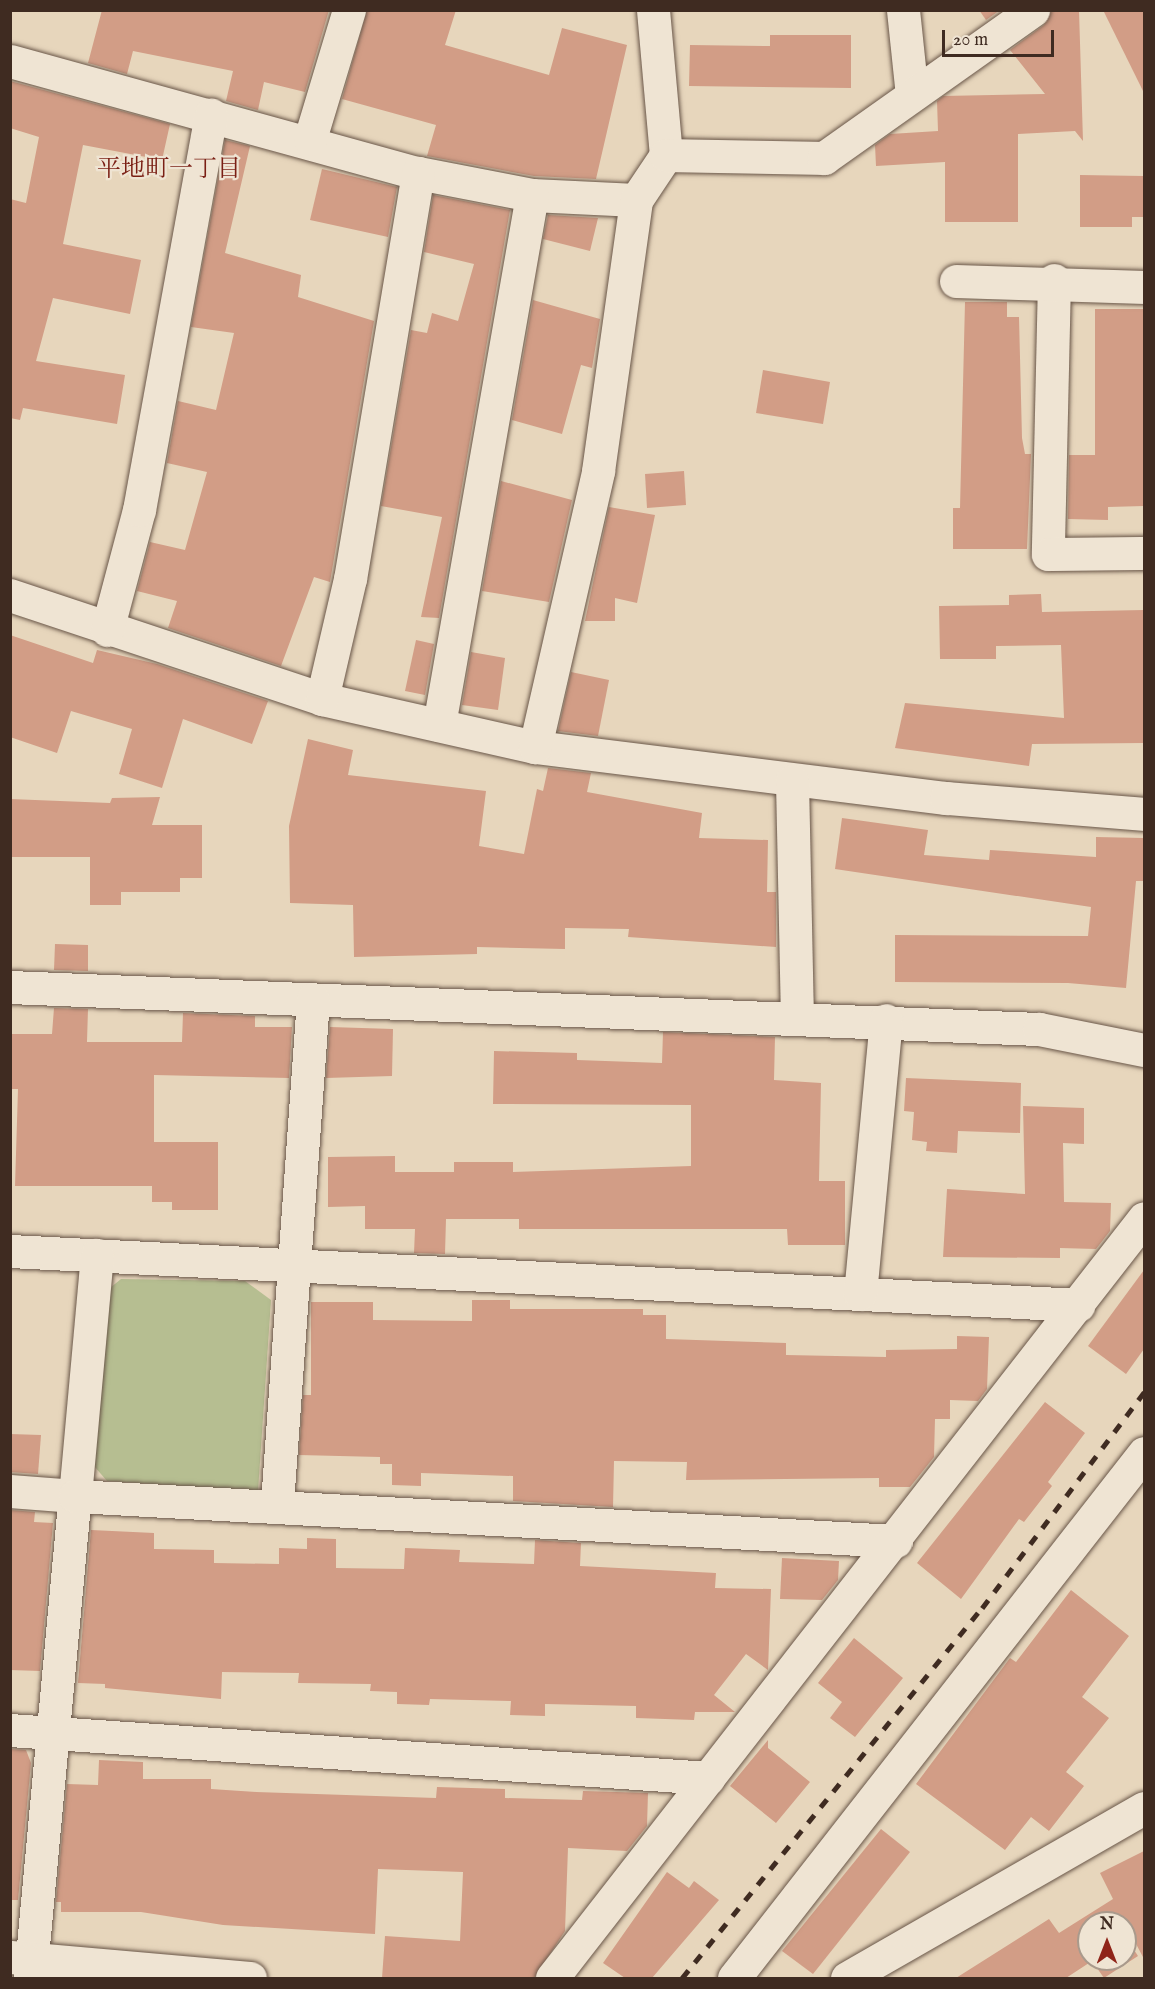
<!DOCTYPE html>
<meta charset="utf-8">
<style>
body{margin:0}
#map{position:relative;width:1155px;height:1989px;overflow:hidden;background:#e7d6bc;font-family:"IM FELL English","Noto Serif JP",serif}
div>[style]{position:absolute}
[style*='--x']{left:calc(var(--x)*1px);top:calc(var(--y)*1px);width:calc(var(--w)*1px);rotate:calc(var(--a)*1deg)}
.green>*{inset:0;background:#b6be91}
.building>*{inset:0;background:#d29d86}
.roads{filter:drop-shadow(0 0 2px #695648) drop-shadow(0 0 2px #695648)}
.minor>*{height:33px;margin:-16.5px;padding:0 16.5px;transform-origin:16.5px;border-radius:16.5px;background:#efe4d3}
.tertiary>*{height:33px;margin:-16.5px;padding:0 16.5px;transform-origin:16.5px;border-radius:16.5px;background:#efe4d3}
.rail>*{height:4.5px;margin-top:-2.25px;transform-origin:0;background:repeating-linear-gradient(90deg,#3f2b21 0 10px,transparent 0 20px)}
span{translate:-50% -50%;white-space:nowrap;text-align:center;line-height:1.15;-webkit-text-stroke:4.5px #efe4d3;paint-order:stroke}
.neighbourhood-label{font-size:24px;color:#7a1f14}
.frame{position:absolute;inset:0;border:12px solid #3f2b21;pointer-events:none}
.north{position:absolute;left:1077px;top:1911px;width:60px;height:60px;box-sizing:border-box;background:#efe4d3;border:2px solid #a99a8c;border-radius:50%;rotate:0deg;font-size:16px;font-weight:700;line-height:24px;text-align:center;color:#3f2b21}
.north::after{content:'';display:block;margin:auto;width:21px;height:27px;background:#8f2418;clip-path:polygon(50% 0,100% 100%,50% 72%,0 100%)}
.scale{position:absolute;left:942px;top:30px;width:112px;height:27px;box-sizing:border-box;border:3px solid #3f2b21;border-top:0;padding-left:8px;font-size:18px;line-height:21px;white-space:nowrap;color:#3f2b21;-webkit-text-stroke:4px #efe4d3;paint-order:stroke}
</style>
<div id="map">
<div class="green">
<i style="clip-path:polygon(121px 1279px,245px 1281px,271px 1300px,258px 1491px,107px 1481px,94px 1466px,110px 1288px)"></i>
</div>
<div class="building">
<i style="clip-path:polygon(102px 10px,329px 10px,305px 92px,264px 82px,258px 110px,226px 101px,233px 71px,133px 51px,127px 74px,88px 63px)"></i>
<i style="clip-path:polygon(367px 10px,456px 10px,445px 45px,549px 75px,562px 28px,627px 45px,596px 179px,534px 176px,427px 156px,436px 125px,342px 99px)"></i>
<i style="clip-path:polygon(979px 10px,1000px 10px,986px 20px)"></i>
<i style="clip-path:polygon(1051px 10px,1079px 10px,1083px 141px,1075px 131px,1018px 134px,1018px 222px,945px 222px,945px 162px,876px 166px,875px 145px,890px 134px,938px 131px,937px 101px,943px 96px,1045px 94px,1010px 50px,1044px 25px)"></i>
<i style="clip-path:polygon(1103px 10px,1144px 10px,1144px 93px)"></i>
<i style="clip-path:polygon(770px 35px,851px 35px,851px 88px,689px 86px,690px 45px,770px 46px)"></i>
<i style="clip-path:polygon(10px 81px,170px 124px,162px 160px,83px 145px,63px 244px,141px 260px,130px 314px,53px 298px,36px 361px,125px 375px,117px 424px,23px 408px,20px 420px,10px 418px,10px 199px,26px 203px,39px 137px,10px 128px)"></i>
<i style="clip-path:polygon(225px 140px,250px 146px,225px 253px,301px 275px,298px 297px,374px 321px,330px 582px,314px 577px,281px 666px,168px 628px,177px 601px,137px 591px,150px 542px,185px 550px,207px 472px,167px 463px,178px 401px,216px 410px,234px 333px,191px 327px)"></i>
<i style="clip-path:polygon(322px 169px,397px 187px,388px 237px,310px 220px)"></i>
<i style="clip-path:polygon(1080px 175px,1144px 176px,1144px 217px,1132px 217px,1132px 227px,1080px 227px)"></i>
<i style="clip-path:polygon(433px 195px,510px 210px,439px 618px,421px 617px,442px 517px,381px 506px,411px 330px,427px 333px,432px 313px,458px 321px,474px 264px,424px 252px)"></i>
<i style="clip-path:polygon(548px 215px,598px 218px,590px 251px,543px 239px)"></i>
<i style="clip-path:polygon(533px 300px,600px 319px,592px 368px,581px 365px,562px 434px,512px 420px)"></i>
<i style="clip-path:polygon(965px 302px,1007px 302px,1007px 317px,1019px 317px,1022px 438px,1025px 454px,1031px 454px,1027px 549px,953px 549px,953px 508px,960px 508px)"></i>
<i style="clip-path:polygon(1095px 309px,1144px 309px,1144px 506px,1108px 507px,1108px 520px,1068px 519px,1069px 455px,1095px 455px)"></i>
<i style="clip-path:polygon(763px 370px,830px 382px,823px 424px,756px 413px)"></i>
<i style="clip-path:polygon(684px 471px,686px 505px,647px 508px,645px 474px)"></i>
<i style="clip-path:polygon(501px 481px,572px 500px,549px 602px,482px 591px)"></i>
<i style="clip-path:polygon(609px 507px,655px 515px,637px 603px,615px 598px,615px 621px,585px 621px)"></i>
<i style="clip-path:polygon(1041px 594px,1042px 612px,1144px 610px,1144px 743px,1032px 744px,1029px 766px,895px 748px,905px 703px,1064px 718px,1061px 645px,996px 646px,996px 659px,940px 659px,939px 606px,1009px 605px,1009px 595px)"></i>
<i style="clip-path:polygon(10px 635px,93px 663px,97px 650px,157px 664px,268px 701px,252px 744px,183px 719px,162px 788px,119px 774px,132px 729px,71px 711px,57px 753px,10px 737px)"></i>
<i style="clip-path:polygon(416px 640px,434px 644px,425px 695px,405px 691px)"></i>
<i style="clip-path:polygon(471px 652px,505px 658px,498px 710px,462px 705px)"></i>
<i style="clip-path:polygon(571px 672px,609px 680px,598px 736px,558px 731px)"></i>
<i style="clip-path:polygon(308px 739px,353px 750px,348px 775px,486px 791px,479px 846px,524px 854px,537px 789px,543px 791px,548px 768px,591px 773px,587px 792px,702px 813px,699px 838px,768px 840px,767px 892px,776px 892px,776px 947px,628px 937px,629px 929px,565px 928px,565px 949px,477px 947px,477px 954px,354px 957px,353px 905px,290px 903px,289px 826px)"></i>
<i style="clip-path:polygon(160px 797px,152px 825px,202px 825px,202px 878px,180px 878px,180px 892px,121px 892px,121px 905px,90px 905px,90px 857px,10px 857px,10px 799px,110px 803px,112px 798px)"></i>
<i style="clip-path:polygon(842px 818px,928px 830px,924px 855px,989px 860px,990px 850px,1096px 857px,1096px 837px,1144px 838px,1144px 881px,1136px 881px,1126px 988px,1068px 983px,895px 982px,895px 935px,1088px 936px,1091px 907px,835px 869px)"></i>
<i style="clip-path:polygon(55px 944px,88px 945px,88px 971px,54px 970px)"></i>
<i style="clip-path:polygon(54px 1008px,88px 1009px,87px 1042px,182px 1042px,183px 1013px,255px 1016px,255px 1027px,292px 1027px,289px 1078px,154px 1075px,154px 1142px,218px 1142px,218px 1210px,172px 1210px,172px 1202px,152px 1202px,152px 1186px,15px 1186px,18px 1089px,10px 1089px,10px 1034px,52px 1034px)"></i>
<i style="clip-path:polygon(330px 1027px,393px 1029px,392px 1076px,326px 1078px)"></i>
<i style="clip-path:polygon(663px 1032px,775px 1037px,774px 1080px,821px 1083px,819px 1181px,845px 1181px,845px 1245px,788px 1245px,787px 1229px,519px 1229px,519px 1219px,446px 1219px,445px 1254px,414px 1253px,415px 1229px,365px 1229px,365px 1206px,328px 1207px,328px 1157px,395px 1156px,395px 1172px,454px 1172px,454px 1162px,513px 1162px,513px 1172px,691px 1166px,691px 1105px,493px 1104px,494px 1051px,577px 1053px,577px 1060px,662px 1063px)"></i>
<i style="clip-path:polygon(906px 1078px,1021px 1083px,1020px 1133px,958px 1131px,957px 1153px,926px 1151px,927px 1142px,912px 1140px,914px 1112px,904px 1111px)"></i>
<i style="clip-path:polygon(1023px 1106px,1084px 1108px,1084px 1144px,1063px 1143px,1064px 1202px,1111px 1203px,1110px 1231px,1096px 1249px,1060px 1248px,1060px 1258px,943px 1257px,947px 1189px,1025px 1194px)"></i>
<i style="clip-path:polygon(1144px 1270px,1144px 1349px,1126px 1374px,1088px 1346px)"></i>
<i style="clip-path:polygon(472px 1300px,510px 1300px,510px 1309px,643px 1309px,643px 1315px,666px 1315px,666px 1339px,786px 1343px,786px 1355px,886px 1357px,886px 1350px,957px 1349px,957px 1336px,989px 1337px,987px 1389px,978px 1401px,950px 1400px,950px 1419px,935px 1419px,934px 1457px,910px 1487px,879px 1487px,879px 1478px,686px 1480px,687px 1462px,614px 1461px,613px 1507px,513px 1501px,513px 1476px,421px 1473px,421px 1486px,392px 1485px,392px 1464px,380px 1464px,380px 1457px,299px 1455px,303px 1395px,311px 1395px,311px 1302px,373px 1302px,373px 1320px,472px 1321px)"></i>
<i style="clip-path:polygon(1045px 1402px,1085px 1433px,1048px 1482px,1052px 1486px,1024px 1522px,1019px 1519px,961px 1599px,917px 1563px)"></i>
<i style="clip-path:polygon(10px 1434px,41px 1435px,38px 1474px,10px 1472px)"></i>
<i style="clip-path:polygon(10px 1510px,35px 1512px,34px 1522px,53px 1523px,40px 1671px,10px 1670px)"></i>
<i style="clip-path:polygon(91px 1530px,154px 1533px,154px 1549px,214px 1550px,214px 1563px,279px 1564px,279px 1548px,307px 1549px,307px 1538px,336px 1539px,336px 1568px,404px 1569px,405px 1548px,460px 1550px,459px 1562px,534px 1564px,535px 1540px,581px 1543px,580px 1566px,716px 1573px,715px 1588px,771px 1589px,768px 1670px,746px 1654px,714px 1695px,735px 1712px,695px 1712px,694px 1720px,636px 1718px,636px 1706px,545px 1704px,545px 1716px,510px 1715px,511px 1701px,430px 1699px,429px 1705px,397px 1704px,397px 1692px,370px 1691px,371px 1684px,298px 1683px,299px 1673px,222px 1672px,221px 1699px,105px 1688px,105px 1684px,78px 1683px)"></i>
<i style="clip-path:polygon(782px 1558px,839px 1561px,838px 1580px,822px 1600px,780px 1599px)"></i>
<i style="clip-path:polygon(1071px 1590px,1129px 1636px,1082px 1697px,1109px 1718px,1066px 1772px,1084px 1786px,1049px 1831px,1031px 1817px,1005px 1850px,916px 1784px,1010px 1658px,1016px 1662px)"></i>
<i style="clip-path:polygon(854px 1638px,903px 1678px,855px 1737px,830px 1718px,842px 1702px,818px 1683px)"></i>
<i style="clip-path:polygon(768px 1740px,768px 1748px,810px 1782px,776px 1823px,730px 1786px)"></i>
<i style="clip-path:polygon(10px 1749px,26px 1750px,31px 1763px,18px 1900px,10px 1900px)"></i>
<i style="clip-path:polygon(99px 1760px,143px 1762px,143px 1779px,211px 1779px,211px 1789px,256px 1792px,436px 1798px,437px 1787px,505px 1789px,505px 1798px,582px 1800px,583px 1791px,648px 1793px,647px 1826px,627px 1851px,568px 1848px,565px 1931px,534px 1978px,382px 1978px,385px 1936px,460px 1941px,463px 1872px,378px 1869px,375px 1934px,223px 1925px,141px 1912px,61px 1912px,61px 1902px,56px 1902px,67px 1784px,98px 1785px)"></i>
<i style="clip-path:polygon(881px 1829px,910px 1852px,813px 1974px,782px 1951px)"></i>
<i style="clip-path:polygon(1144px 1851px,1144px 1959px,1125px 1923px,1089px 1923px,1089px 1959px,1125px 1959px,1125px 1936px,1138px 1956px,1104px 1978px,1092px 1961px,1066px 1978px,956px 1978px,1049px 1919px,1059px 1933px,1113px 1899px,1100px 1873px)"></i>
<i style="clip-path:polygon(667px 1872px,689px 1888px,694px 1881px,719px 1900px,652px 1978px,625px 1978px,603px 1963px)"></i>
</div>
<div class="roads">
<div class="minor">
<i style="--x:653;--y:10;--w:146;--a:84.9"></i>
<i style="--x:903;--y:10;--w:85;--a:84"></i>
<i style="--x:10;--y:61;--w:423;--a:15.4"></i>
<i style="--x:418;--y:173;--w:116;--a:10.9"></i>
<i style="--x:532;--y:195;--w:104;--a:2.8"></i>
<i style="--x:310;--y:139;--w:135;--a:-73.2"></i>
<i style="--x:1054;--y:280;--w:274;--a:91.3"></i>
<i style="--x:1048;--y:554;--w:96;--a:-0.6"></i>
<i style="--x:956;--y:281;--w:188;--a:1.8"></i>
<i style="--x:10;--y:595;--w:329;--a:18.4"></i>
<i style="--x:322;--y:699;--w:218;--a:12.7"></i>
<i style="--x:535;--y:747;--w:414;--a:7.1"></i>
<i style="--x:946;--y:798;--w:199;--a:4.6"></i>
<i style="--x:107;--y:630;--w:124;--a:-75.1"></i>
<i style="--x:139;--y:510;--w:402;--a:-79.7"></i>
<i style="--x:322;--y:699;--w:123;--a:-76.9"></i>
<i style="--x:350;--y:579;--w:412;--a:-80.5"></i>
<i style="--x:439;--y:725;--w:538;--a:-80.05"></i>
<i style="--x:535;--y:747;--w:283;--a:-77.1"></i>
<i style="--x:598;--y:471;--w:274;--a:-82"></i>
<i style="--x:636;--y:200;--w:54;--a:-56.3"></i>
<i style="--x:666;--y:155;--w:158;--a:1.1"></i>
<i style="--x:824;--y:158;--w:256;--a:-35.3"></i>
<i style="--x:792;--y:781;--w:235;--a:88.8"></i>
<i style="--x:10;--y:987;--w:1030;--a:2.34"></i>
<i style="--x:1039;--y:1029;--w:107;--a:11.3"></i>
<i style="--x:10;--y:1251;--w:1070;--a:2.89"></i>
<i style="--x:860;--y:1294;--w:275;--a:-84.6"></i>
<i style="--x:10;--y:1491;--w:65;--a:4.4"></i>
<i style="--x:75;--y:1496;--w:242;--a:-84.8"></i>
<i style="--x:277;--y:1503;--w:505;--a:-85.91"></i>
<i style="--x:10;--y:1730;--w:700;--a:3.93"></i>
<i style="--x:30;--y:1978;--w:484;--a:-84.7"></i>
<i style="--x:75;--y:1496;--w:822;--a:3.14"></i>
<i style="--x:552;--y:1978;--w:963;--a:-52.08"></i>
<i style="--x:734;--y:1978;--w:666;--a:-52.01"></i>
</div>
<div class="tertiary">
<i style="--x:10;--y:1957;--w:241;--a:5"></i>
<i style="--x:847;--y:1978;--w:342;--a:-29.8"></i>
</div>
</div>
<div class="rail">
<i style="--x:682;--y:1978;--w:476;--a:-51"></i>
<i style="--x:982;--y:1608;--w:270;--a:-53.1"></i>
</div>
<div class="neighbourhood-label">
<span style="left:169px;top:170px">平地町一丁目</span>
</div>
<div class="frame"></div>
<div class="north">N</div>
<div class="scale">20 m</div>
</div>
